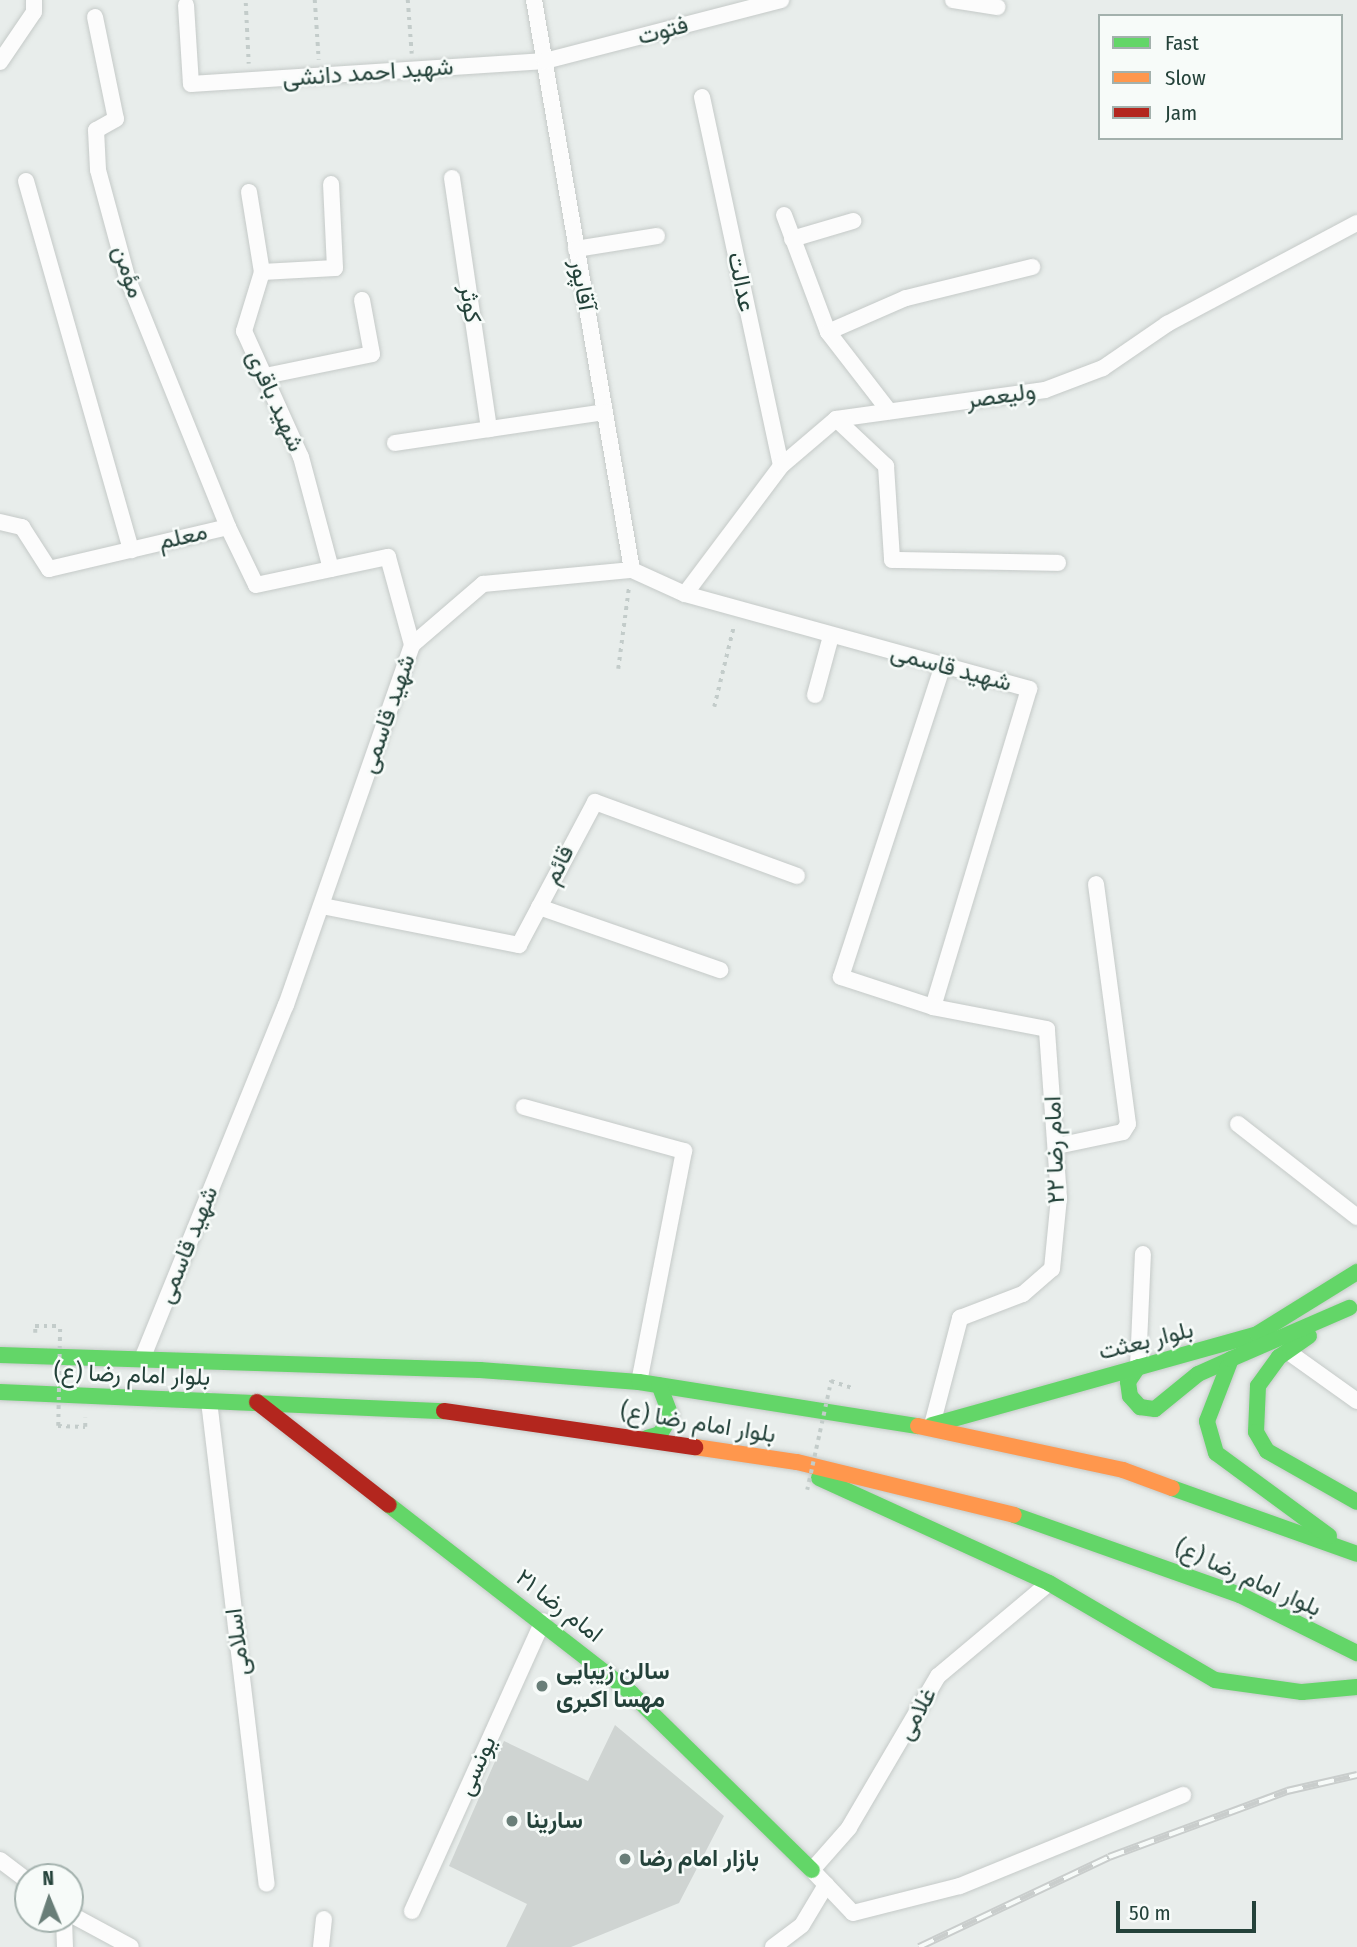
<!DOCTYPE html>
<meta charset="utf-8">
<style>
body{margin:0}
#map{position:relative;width:1357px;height:1947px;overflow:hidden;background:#e8edeb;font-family:"Fira Sans Condensed",Vazirmatn,sans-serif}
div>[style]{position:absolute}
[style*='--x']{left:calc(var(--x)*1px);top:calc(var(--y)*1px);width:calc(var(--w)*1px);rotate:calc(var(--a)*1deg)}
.building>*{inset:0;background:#cfd4d2}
.path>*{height:3.5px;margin-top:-1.75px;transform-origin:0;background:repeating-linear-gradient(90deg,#c3ccca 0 3.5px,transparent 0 8.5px)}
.roads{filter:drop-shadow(0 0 2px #c5cac8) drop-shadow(0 0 2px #c5cac8)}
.street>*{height:16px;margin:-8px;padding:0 8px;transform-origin:8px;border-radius:8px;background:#fcfcfc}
.fast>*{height:16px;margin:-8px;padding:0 8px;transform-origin:8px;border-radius:8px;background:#63d668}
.slow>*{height:16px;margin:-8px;padding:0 8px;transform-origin:8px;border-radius:8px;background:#ff974d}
.jam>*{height:16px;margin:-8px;padding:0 8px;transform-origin:8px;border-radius:8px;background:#b3261e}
.rail>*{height:8px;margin-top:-4px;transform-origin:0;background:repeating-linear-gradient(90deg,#f7fbf9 0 16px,#c9cdcc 0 32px);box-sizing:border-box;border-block:2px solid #c9cdcc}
.path-bridge>*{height:3.5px;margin-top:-1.75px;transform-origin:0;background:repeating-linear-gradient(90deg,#c3ccca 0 3.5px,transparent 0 8.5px)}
.dots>*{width:19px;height:19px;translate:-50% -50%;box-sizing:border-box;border:4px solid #f7fbf9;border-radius:50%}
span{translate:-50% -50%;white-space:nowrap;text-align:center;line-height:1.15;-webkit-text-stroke:5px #f7fbf9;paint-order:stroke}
.street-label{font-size:24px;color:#24423a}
.poi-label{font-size:24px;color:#24423a;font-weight:700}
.left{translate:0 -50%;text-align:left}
.legend{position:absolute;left:1098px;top:14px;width:245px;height:126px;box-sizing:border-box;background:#f7fbf9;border:2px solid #a3b1ad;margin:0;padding:9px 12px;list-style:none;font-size:21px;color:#24423a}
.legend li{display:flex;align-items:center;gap:14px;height:35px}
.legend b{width:35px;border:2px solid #a3b1ad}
.north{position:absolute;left:14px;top:1863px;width:70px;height:70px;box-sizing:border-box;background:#f7fbf9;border:2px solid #a3b1ad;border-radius:50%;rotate:358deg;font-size:19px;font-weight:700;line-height:28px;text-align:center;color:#24423a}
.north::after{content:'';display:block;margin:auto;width:24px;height:32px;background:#697e78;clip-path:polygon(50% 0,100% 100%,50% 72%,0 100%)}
.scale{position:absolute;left:1116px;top:1901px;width:140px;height:32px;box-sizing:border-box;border:4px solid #24423a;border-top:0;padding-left:9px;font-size:21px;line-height:24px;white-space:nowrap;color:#24423a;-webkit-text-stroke:5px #f7fbf9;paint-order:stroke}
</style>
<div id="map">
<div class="building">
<i style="clip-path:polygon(615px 1725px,724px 1816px,679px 1903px,571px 1947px,506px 1947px,527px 1904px,449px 1866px,504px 1741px,588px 1781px)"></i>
</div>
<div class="path">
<i style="--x:315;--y:0;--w:60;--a:86.2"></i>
<i style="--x:408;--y:0;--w:54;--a:85.8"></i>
<i style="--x:246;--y:3;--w:61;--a:87.2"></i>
<i style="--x:618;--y:669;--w:84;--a:-82.5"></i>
<i style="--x:714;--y:707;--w:84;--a:-76.3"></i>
<i style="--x:35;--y:1333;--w:7;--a:-90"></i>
<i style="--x:35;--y:1326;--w:25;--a:0"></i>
<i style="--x:831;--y:1381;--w:22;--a:18"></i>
<i style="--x:58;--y:1426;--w:27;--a:2"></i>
<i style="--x:85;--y:1427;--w:9;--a:-90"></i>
</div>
<div class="roads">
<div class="street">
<i style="--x:534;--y:0;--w:578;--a:80.24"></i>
<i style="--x:953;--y:0;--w:45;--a:9"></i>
<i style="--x:186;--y:5;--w:79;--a:86.4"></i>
<i style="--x:191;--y:84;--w:355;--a:-3.7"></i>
<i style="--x:545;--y:61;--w:244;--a:-14.5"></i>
<i style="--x:95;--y:17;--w:104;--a:78.4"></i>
<i style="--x:116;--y:119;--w:23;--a:151"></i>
<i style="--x:96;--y:130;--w:40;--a:87.1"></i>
<i style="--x:98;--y:170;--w:111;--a:74.8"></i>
<i style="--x:127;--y:277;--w:270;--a:68"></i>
<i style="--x:0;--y:62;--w:60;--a:-55.8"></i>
<i style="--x:34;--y:12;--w:12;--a:-90"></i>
<i style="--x:702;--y:97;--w:377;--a:77.9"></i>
<i style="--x:452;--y:178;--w:254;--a:81.6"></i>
<i style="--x:26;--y:181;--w:384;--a:74.1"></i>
<i style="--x:249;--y:192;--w:81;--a:80.8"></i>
<i style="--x:262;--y:272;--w:62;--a:107"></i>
<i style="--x:244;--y:331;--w:138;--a:65.7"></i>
<i style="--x:301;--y:457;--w:116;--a:75"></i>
<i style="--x:784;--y:215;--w:125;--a:69.4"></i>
<i style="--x:828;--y:332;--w:100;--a:52.3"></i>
<i style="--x:792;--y:239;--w:64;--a:-16.4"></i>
<i style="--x:576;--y:249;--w:82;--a:-9.1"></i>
<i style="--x:262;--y:272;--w:73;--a:-3.1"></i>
<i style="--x:335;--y:268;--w:84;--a:-92.7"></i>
<i style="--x:828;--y:332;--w:85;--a:-23.6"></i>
<i style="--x:906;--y:298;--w:130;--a:-13.8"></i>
<i style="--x:265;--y:376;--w:109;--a:-11.6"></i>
<i style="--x:372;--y:354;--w:55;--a:-100.5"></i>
<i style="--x:836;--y:419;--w:69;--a:43.2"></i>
<i style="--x:886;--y:466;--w:94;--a:86.3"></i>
<i style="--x:892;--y:560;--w:166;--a:1"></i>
<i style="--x:395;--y:443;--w:212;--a:-8.4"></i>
<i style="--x:0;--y:522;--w:23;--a:13"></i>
<i style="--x:22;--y:527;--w:50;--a:57.3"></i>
<i style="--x:49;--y:569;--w:184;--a:-13.2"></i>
<i style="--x:228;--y:527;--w:64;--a:64.2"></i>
<i style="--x:256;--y:585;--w:135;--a:-12"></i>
<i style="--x:388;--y:557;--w:91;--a:74.7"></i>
<i style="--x:685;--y:594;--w:160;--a:-53.1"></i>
<i style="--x:781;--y:466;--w:72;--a:-40.5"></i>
<i style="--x:836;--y:419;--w:211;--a:-7.9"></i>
<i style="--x:1045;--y:390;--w:62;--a:-20.8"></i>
<i style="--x:1103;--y:368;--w:78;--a:-34.5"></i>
<i style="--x:1167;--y:324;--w:215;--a:-28"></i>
<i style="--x:815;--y:695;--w:61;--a:-74.8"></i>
<i style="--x:322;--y:906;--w:201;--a:11.2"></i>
<i style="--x:519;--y:945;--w:162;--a:-62"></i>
<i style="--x:595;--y:802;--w:215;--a:20.1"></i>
<i style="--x:539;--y:907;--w:192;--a:19.2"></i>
<i style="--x:524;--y:1107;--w:166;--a:15.4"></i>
<i style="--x:684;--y:1151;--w:235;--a:101"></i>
<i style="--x:1238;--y:1124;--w:151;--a:38"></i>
<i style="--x:1057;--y:1146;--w:67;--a:-12"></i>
<i style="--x:1123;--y:1132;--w:9;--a:-58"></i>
<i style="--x:1128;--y:1124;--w:242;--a:-97.6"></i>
<i style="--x:1287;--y:1351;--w:86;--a:35.5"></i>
<i style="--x:142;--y:1359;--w:382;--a:-67.9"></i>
<i style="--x:286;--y:1005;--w:381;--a:-70.7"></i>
<i style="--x:412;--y:645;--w:94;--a:-40.7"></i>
<i style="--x:483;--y:584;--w:150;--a:-5.4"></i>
<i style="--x:632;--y:570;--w:58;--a:24.4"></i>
<i style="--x:685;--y:594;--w:357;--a:15.4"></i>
<i style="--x:1029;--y:689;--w:332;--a:106.8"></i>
<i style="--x:1138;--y:1367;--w:113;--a:-87.5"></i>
<i style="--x:209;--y:1401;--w:486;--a:83.2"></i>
<i style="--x:932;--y:1425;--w:111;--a:-75.3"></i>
<i style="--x:960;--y:1318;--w:67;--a:-20.9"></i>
<i style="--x:1023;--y:1294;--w:38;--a:-41"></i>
<i style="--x:1052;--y:1269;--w:71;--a:-84.4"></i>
<i style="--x:1059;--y:1198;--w:169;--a:-94.1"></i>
<i style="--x:1047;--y:1029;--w:116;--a:-169.1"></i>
<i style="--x:933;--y:1007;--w:97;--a:-161.9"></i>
<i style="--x:841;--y:977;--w:325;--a:-71.9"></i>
<i style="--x:1049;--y:1583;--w:145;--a:140"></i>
<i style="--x:938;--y:1676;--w:176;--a:120.4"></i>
<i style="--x:849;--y:1828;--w:56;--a:131.4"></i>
<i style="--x:812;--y:1870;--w:59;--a:46.4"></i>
<i style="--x:853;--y:1913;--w:110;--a:-14.2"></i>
<i style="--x:960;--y:1886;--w:241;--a:-22.2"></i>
<i style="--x:0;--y:1860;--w:35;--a:37"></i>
<i style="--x:412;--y:1911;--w:318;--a:-65.7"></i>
<i style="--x:70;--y:1914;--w:69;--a:28.4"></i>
<i style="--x:64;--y:1919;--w:28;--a:88"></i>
<i style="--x:321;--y:1947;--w:28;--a:-84"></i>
<i style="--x:773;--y:1947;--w:36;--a:-37"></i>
<i style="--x:802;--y:1925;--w:47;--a:-59"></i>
</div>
<div class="fast">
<i style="--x:1309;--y:1336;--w:37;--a:145"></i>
<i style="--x:1279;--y:1357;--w:36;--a:126"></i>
<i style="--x:1258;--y:1386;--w:46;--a:92.5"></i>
<i style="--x:1256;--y:1432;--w:22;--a:60"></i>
<i style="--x:1267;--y:1451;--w:103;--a:29.5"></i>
<i style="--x:0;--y:1355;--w:480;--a:1.8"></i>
<i style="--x:480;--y:1370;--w:159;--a:4.3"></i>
<i style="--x:639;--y:1382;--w:282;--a:9"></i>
<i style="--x:1138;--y:1367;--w:18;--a:124"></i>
<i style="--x:1128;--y:1382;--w:14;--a:82"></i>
<i style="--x:1130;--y:1396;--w:15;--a:48"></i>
<i style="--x:1140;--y:1407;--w:15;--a:8"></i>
<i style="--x:1155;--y:1409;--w:55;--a:-39.1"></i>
<i style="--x:1198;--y:1374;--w:36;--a:-24"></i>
<i style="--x:0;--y:1392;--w:444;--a:2.5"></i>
<i style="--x:932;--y:1425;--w:337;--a:-15.6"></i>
<i style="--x:1257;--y:1334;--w:118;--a:-31.8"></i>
<i style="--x:647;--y:1438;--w:14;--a:-17"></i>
<i style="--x:660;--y:1434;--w:21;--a:-59"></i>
<i style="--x:671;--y:1416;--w:33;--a:-111"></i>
<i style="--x:819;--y:1478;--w:253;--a:24.5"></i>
<i style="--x:1049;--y:1583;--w:192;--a:30.3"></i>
<i style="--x:1215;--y:1680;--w:88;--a:7.9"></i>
<i style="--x:1302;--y:1692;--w:55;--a:-5.2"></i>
<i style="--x:1172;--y:1488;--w:196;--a:19.6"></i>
<i style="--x:389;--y:1505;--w:306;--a:37.8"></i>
<i style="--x:631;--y:1693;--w:253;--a:44.4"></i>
<i style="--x:1014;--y:1515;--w:240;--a:19.5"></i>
<i style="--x:1240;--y:1595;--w:131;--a:26.4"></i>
<i style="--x:1329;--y:1536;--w:140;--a:-143.7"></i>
<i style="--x:1216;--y:1453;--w:33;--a:-106"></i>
<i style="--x:1207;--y:1421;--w:66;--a:-68.8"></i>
<i style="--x:1231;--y:1359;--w:129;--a:-23.4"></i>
</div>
<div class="slow">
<i style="--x:918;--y:1426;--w:210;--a:12.1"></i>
<i style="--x:1123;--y:1470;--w:52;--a:20.2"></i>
<i style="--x:695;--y:1447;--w:103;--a:8.4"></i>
<i style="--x:797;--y:1462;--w:223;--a:13.7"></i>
</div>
<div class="jam">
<i style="--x:257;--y:1402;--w:167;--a:38"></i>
<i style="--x:444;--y:1411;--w:254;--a:8.2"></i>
</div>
</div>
<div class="rail">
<i style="--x:919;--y:1947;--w:210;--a:-25.3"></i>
<i style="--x:1109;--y:1857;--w:190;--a:-20.3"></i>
<i style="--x:1287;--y:1791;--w:72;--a:-12.9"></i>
</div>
<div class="path-bridge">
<i style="--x:58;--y:1426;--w:100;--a:-88.9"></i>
<i style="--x:807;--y:1490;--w:112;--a:-77.6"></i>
</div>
<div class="dots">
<i style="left:542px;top:1686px;background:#697e78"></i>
<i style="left:512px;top:1821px;background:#697e78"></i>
<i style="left:625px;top:1859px;background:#697e78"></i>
</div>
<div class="street-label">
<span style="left:663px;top:31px;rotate:-15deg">فتوت</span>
<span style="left:368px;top:73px;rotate:-4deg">شهید احمد دانشی</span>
<span style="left:128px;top:272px;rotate:72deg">مؤمن</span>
<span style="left:741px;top:282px;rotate:78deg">عدالت</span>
<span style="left:582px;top:285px;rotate:80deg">آقاپور</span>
<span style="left:470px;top:304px;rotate:82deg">کوثر</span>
<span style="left:1001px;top:396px;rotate:-8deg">ولیعصر</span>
<span style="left:275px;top:401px;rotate:66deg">شهید باقری</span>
<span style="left:183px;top:537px;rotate:-13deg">معلم</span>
<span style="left:951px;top:668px;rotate:15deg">شهید قاسمی</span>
<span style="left:388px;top:714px;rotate:-71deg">شهید قاسمی</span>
<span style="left:559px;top:865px;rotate:-64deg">قائم</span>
<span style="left:1055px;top:1150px;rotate:-92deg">امام رضا ۲۲</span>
<span style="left:188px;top:1245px;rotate:-68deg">شهید قاسمی</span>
<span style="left:1146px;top:1341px;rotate:-14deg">بلوار بعثت</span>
<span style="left:132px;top:1375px;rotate:2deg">بلوار امام رضا (ع)</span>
<span style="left:698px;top:1423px;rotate:9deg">بلوار امام رضا (ع)</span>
<span style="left:1248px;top:1578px;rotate:24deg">بلوار امام رضا (ع)</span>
<span style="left:559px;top:1606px;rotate:38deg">امام رضا ۲۱</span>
<span style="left:238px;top:1642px;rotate:-97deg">اسلامی</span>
<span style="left:917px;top:1714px;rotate:-61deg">غلامی</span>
<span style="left:477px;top:1766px;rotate:-66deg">یونسی</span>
</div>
<div class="poi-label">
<span class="left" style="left:556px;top:1686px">سالن زیبایی<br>مهسا اکبری</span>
<span class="left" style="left:526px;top:1821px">سارینا</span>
<span class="left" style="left:639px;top:1859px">بازار امام رضا</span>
</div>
<ul class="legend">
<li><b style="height:9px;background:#63d668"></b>Fast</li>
<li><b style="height:9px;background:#ff974d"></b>Slow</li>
<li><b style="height:9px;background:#b3261e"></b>Jam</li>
</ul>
<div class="north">N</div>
<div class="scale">50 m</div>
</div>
